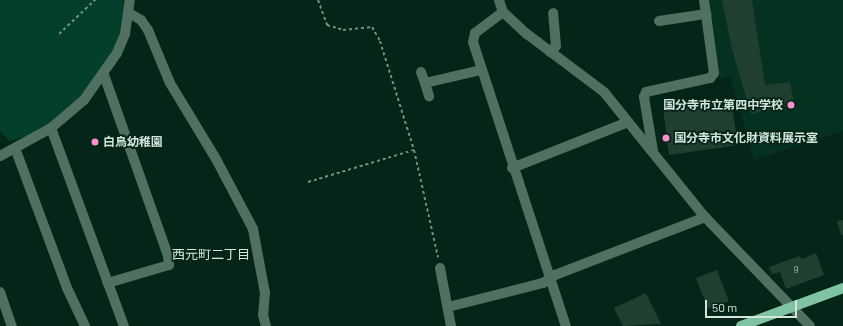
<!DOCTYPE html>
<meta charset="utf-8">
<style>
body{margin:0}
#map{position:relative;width:843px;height:326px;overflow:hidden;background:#042517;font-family:Barlow,"Noto Sans JP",sans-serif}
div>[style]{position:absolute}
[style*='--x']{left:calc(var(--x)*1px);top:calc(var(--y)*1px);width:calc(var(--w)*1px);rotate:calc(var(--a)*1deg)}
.built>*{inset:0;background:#053121}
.green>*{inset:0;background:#033f2a}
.building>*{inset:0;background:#203f31}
.path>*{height:2px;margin-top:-1px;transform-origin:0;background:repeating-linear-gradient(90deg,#748d82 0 3px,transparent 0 6px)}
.minor>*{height:10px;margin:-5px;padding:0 5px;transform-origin:5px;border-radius:5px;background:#507060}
.major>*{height:10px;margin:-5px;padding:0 5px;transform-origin:5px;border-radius:5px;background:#7fc3a3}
.dots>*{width:11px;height:11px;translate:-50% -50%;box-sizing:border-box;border:2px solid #042517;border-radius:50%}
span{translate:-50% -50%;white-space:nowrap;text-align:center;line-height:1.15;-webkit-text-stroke:3.5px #042517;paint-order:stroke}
.number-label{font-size:10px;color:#a6bcb1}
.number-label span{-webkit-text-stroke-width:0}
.poi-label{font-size:12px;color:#d3e5dc;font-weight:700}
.right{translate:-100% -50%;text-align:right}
.left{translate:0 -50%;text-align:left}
.neighbourhood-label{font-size:13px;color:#d3e5dc}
.scale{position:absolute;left:705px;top:300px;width:92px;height:18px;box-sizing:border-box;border:2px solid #d3e5dc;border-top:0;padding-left:5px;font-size:12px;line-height:14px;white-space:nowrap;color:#d3e5dc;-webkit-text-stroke:3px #042517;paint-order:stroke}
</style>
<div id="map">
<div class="built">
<i style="clip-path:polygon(707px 0,843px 0,843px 131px,754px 160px,730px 77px,720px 79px)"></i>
</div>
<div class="green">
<i style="clip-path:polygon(0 0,130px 0,129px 13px,104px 75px,51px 128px,10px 141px,0 131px)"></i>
</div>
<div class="building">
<i style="clip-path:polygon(722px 0,752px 0,765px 85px,790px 82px,794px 104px,751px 114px,732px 49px)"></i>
<i style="clip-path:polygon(731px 98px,738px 145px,669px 155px,663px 108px)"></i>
<i style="clip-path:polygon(843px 220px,843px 235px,841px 235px,837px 221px)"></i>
<i style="clip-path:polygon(816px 253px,824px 275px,786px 289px,780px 272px,772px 274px,769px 267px,800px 256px,801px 259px)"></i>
<i style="clip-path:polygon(717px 270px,729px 301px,708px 309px,696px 278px)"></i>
<i style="clip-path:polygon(646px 293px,661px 324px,623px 326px,614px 308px)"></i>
</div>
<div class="path">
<i style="--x:318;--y:0;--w:27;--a:70"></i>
<i style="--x:327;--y:25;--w:17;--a:17"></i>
<i style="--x:343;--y:30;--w:29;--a:-6"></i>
<i style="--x:372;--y:27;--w:16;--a:60"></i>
<i style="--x:380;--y:41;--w:114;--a:72.7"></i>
<i style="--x:414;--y:150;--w:110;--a:77.4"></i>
<i style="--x:59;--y:34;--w:50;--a:-43.4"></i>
<i style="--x:308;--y:182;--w:111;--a:-16.8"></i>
</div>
<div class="minor">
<i style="--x:499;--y:0;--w:13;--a:72"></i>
<i style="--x:503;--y:12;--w:33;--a:43"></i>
<i style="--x:527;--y:34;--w:96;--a:37"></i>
<i style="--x:604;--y:92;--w:161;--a:51.1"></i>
<i style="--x:705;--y:217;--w:151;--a:46.1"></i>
<i style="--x:503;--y:12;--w:35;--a:143"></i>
<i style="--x:475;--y:33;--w:9;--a:103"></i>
<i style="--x:473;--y:42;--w:299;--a:71.9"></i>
<i style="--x:129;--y:13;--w:14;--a:30"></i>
<i style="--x:141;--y:20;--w:12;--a:55"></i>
<i style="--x:148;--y:30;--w:57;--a:67.5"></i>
<i style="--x:170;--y:83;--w:89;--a:58.8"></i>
<i style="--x:216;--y:159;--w:79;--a:62.1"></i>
<i style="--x:253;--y:229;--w:65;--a:79.4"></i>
<i style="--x:265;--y:293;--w:22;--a:95"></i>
<i style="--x:263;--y:315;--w:11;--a:75"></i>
<i style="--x:659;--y:21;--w:48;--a:-8.5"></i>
<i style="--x:550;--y:52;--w:8;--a:-45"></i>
<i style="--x:556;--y:46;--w:33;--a:-95"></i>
<i style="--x:421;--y:72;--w:12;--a:70"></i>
<i style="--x:425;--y:83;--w:57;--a:-13.1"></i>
<i style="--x:104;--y:75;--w:192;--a:70.5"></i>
<i style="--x:168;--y:256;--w:9;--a:84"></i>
<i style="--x:169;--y:265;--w:64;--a:163.6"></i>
<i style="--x:425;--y:83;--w:14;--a:73"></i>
<i style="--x:51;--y:128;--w:211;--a:69.8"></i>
<i style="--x:15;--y:148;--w:149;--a:69.6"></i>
<i style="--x:67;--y:288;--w:42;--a:64.7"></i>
<i style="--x:653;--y:151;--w:55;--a:-99.5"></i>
<i style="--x:644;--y:97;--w:5;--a:-68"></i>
<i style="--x:646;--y:92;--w:66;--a:-12.3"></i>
<i style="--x:710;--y:78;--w:6;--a:-51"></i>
<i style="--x:714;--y:73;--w:74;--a:-97.8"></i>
<i style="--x:0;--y:156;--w:58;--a:-28.8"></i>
<i style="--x:51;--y:128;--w:43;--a:-40.3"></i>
<i style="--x:84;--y:100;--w:57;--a:-54.9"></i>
<i style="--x:117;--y:53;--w:21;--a:-67"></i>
<i style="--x:125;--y:34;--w:34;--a:-82"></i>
<i style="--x:512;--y:168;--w:125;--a:-21.6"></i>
<i style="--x:440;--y:268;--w:59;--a:79.3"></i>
<i style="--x:0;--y:292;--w:36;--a:71"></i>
<i style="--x:448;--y:307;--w:98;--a:-14.2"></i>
<i style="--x:543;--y:283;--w:14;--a:-34"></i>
<i style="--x:555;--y:275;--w:161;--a:-21.1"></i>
</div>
<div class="major">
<i style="--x:741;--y:326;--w:109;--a:-20.4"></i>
</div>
<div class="dots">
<i style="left:791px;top:105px;background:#f690d0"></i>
<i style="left:666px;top:138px;background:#f690d0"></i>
<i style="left:95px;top:142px;background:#f690d0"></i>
</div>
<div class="number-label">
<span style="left:796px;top:270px">9</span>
</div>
<div class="poi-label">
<span class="right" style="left:783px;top:105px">国分寺市立第四中学校</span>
<span class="left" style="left:674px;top:138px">国分寺市文化財資料展示室</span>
<span class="left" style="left:103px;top:142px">白鳥幼稚園</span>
</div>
<div class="neighbourhood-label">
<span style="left:211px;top:254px">西元町二丁目</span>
</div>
<div class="scale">50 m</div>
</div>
